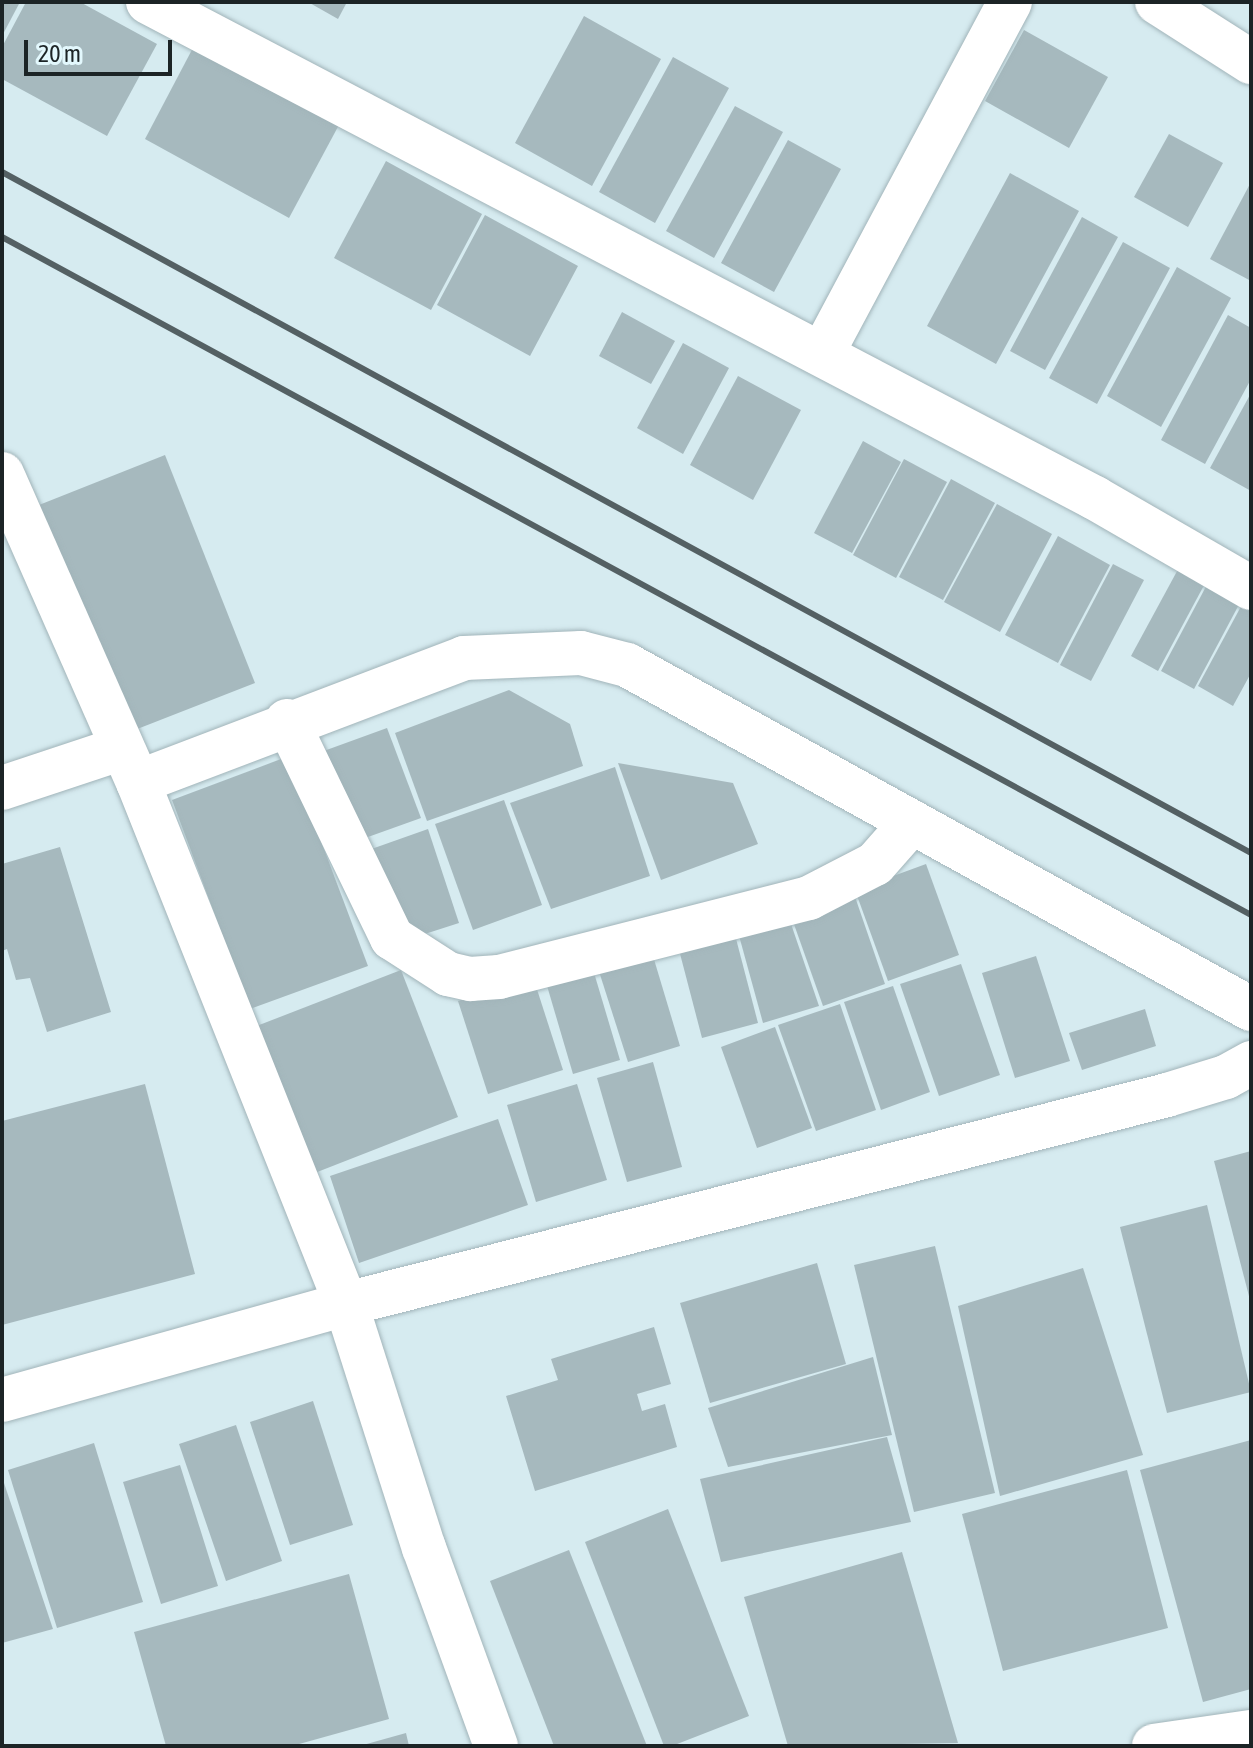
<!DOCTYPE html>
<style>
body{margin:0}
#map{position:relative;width:1253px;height:1748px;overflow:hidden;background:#d6ebf0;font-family:"Asap Condensed",sans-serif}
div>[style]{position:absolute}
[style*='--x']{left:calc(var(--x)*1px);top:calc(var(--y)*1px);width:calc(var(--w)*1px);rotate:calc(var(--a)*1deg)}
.building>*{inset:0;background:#a6b9be}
.roads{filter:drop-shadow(0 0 2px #a1b4b9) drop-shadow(0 0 2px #a1b4b9)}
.minor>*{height:44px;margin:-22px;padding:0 22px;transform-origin:22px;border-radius:22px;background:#fff}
.rail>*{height:6px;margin:-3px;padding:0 3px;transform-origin:3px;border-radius:3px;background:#546063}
span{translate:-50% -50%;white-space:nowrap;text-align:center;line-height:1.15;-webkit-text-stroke:6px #e3f8fd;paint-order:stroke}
.frame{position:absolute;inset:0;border:4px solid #1c2426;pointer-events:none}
.scale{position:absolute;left:24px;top:40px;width:148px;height:36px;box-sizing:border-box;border:4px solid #1c2426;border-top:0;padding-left:10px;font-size:24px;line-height:28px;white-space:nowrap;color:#1c2426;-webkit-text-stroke:6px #e3f8fd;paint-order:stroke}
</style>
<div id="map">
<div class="building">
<i style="clip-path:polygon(2px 2px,20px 2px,2px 36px)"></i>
<i style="clip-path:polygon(26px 2px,80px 2px,157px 44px,107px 136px,2px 79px,2px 47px)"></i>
<i style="clip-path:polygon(308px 2px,347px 2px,338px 19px)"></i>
<i style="clip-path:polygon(584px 16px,661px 59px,592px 186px,515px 143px)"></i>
<i style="clip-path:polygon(1024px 30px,1108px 77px,1069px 148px,985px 101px)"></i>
<i style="clip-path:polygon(195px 44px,340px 123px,289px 218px,145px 139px)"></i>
<i style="clip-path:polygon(673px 57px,729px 88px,655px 223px,599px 192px)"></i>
<i style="clip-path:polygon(735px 106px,783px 132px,714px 258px,666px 231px)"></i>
<i style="clip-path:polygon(1169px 134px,1223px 163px,1188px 227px,1134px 197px)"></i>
<i style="clip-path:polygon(788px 140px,841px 169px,774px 292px,721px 263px)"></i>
<i style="clip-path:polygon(386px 161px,482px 214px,431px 310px,334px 258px)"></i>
<i style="clip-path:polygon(1010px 173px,1079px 211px,996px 364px,927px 326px)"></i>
<i style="clip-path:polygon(1251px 182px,1251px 281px,1210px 259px)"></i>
<i style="clip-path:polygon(485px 215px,578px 266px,530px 356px,437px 305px)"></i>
<i style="clip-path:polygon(1082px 217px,1118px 237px,1045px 370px,1010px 351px)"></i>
<i style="clip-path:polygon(1123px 242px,1170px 268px,1097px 404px,1049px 378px)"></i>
<i style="clip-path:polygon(1177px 267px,1231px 298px,1161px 427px,1107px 396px)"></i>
<i style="clip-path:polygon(622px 312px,675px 341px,651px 384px,599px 356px)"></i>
<i style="clip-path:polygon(1228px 315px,1251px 328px,1251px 379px,1205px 464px,1161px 440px)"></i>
<i style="clip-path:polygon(683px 343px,729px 368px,683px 454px,637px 428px)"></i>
<i style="clip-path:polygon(738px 376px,801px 410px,753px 500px,690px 465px)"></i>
<i style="clip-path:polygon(1251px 393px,1251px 491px,1210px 468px)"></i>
<i style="clip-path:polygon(863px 441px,901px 462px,852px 553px,814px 533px)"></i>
<i style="clip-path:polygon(165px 455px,255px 683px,127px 733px,39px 505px)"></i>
<i style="clip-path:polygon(904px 459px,947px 482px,896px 578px,853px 555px)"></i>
<i style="clip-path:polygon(951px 479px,995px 503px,943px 600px,899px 577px)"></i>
<i style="clip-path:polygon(997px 504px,1052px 534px,1000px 632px,944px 602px)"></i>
<i style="clip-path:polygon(1058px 536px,1110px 565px,1058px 663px,1005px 635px)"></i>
<i style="clip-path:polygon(1182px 562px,1209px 576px,1158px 671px,1131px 656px)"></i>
<i style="clip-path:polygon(1113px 564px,1144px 580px,1091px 681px,1060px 665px)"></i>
<i style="clip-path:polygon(1210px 579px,1243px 597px,1194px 689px,1161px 671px)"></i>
<i style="clip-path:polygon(1245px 599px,1251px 602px,1251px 673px,1233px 706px,1198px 686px)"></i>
<i style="clip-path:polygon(509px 690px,570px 724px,583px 766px,427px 821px,395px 733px)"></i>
<i style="clip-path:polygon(387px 728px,421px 818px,354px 842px,321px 752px)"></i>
<i style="clip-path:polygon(289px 756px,368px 966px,250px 1009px,172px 800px)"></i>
<i style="clip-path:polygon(618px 763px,733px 783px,758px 844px,661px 880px)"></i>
<i style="clip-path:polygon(615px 767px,650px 876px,551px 909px,510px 803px)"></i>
<i style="clip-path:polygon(504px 800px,542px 905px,473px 930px,435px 824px)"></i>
<i style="clip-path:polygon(428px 829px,459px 923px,403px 941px,363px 852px)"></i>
<i style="clip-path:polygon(60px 847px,111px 1012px,47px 1032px,30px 978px,16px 980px,7px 949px,2px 951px,2px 864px)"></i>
<i style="clip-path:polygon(926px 864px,959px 955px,888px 981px,855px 890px)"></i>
<i style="clip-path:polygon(853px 891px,885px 984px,823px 1006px,790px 913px)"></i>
<i style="clip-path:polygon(789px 918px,819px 1006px,763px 1023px,738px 932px)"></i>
<i style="clip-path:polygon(734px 931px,758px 1023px,702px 1038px,678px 946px)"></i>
<i style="clip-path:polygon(650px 946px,680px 1046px,628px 1062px,596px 962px)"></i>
<i style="clip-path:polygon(1036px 956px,1070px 1061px,1015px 1078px,982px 973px)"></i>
<i style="clip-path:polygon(961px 964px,1000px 1075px,939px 1096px,900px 984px)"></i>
<i style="clip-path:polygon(592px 966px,620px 1060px,573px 1074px,545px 979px)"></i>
<i style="clip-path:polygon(401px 970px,458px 1117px,307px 1176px,249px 1029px)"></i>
<i style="clip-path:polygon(533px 977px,563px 1070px,488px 1094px,458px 1001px)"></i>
<i style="clip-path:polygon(893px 986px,930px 1092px,881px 1110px,844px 1002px)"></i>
<i style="clip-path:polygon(840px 1004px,876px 1110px,816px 1131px,778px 1025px)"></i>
<i style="clip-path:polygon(1145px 1009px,1156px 1046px,1082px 1070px,1069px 1033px)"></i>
<i style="clip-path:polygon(775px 1027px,812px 1128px,757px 1148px,721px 1047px)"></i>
<i style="clip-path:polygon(653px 1062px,682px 1167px,627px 1182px,597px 1078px)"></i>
<i style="clip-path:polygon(145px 1084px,195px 1274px,2px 1325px,2px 1121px)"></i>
<i style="clip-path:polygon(577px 1084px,607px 1180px,536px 1202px,507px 1105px)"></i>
<i style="clip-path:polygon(498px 1119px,528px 1205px,359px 1263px,330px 1176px)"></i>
<i style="clip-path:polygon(1251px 1151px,1251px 1300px,1250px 1300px,1214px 1161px)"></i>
<i style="clip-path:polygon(1207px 1205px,1251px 1392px,1167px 1413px,1120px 1227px)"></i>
<i style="clip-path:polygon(935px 1246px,995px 1493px,914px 1512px,854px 1265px)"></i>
<i style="clip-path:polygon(817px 1263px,846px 1364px,710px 1403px,680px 1303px)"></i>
<i style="clip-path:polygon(1083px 1268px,1143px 1455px,1000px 1496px,958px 1306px)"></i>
<i style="clip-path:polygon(654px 1327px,671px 1384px,637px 1394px,642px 1411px,665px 1404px,677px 1447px,535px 1491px,506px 1396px,558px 1380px,551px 1359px)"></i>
<i style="clip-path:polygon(873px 1357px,892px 1435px,728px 1467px,708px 1408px)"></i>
<i style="clip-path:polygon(313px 1401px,353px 1525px,290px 1545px,250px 1422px)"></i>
<i style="clip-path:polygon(236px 1425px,282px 1561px,226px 1581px,179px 1444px)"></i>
<i style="clip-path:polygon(887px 1437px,911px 1522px,721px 1562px,700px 1479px)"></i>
<i style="clip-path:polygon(1251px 1440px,1251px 1689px,1203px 1702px,1140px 1470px)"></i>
<i style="clip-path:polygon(94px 1443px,143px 1602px,57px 1628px,8px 1470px)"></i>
<i style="clip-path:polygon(180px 1465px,218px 1586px,161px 1604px,123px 1482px)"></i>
<i style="clip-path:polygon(1127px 1470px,1168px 1628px,1003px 1671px,962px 1514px)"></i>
<i style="clip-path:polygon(2px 1477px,53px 1629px,2px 1643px)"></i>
<i style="clip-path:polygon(668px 1509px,749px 1716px,672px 1746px,664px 1746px,585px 1542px)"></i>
<i style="clip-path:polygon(569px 1550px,647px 1746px,554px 1746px,490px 1581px)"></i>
<i style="clip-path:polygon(902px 1552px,958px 1743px,788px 1746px,744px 1597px)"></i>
<i style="clip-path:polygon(349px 1574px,389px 1719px,292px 1746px,166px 1746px,134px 1632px)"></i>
<i style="clip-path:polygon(406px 1733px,409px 1746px,363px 1746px,363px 1745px)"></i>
</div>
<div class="roads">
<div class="minor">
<i style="--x:148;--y:2;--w:1069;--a:27.64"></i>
<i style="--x:1095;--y:498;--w:180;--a:30"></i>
<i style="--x:1157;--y:2;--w:112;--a:32.6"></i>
<i style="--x:822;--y:354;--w:399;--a:-61.9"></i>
<i style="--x:2;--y:474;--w:337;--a:66.2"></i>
<i style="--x:138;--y:782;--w:562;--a:68.27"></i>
<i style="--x:346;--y:1304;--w:256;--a:72.3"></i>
<i style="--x:424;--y:1548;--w:211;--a:70"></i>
<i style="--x:287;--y:721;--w:241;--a:64.2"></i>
<i style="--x:392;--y:938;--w:67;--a:32.7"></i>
<i style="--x:448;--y:974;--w:23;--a:13"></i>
<i style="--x:470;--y:979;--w:29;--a:-4"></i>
<i style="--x:499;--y:977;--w:320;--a:-14.3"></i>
<i style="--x:809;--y:898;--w:74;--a:-27.3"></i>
<i style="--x:875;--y:864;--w:56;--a:-48.6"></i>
<i style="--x:138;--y:782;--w:349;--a:-20.8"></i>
<i style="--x:464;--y:658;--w:117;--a:-2.4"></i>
<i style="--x:581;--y:653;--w:48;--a:14.6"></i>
<i style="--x:627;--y:665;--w:713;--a:28.87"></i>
<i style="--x:2;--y:788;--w:126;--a:-18.4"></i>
<i style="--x:2;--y:1400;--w:357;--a:-15.6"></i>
<i style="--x:346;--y:1304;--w:847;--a:-14.28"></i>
<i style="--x:1167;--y:1095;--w:62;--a:-17"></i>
<i style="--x:1226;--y:1077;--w:29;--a:-29"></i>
<i style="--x:1154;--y:1746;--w:98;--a:-8.2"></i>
</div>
</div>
<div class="rail">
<i style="--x:2;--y:172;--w:1423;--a:28.6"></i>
<i style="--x:2;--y:237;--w:1421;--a:28.49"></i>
</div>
<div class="frame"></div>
<div class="scale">20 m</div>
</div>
